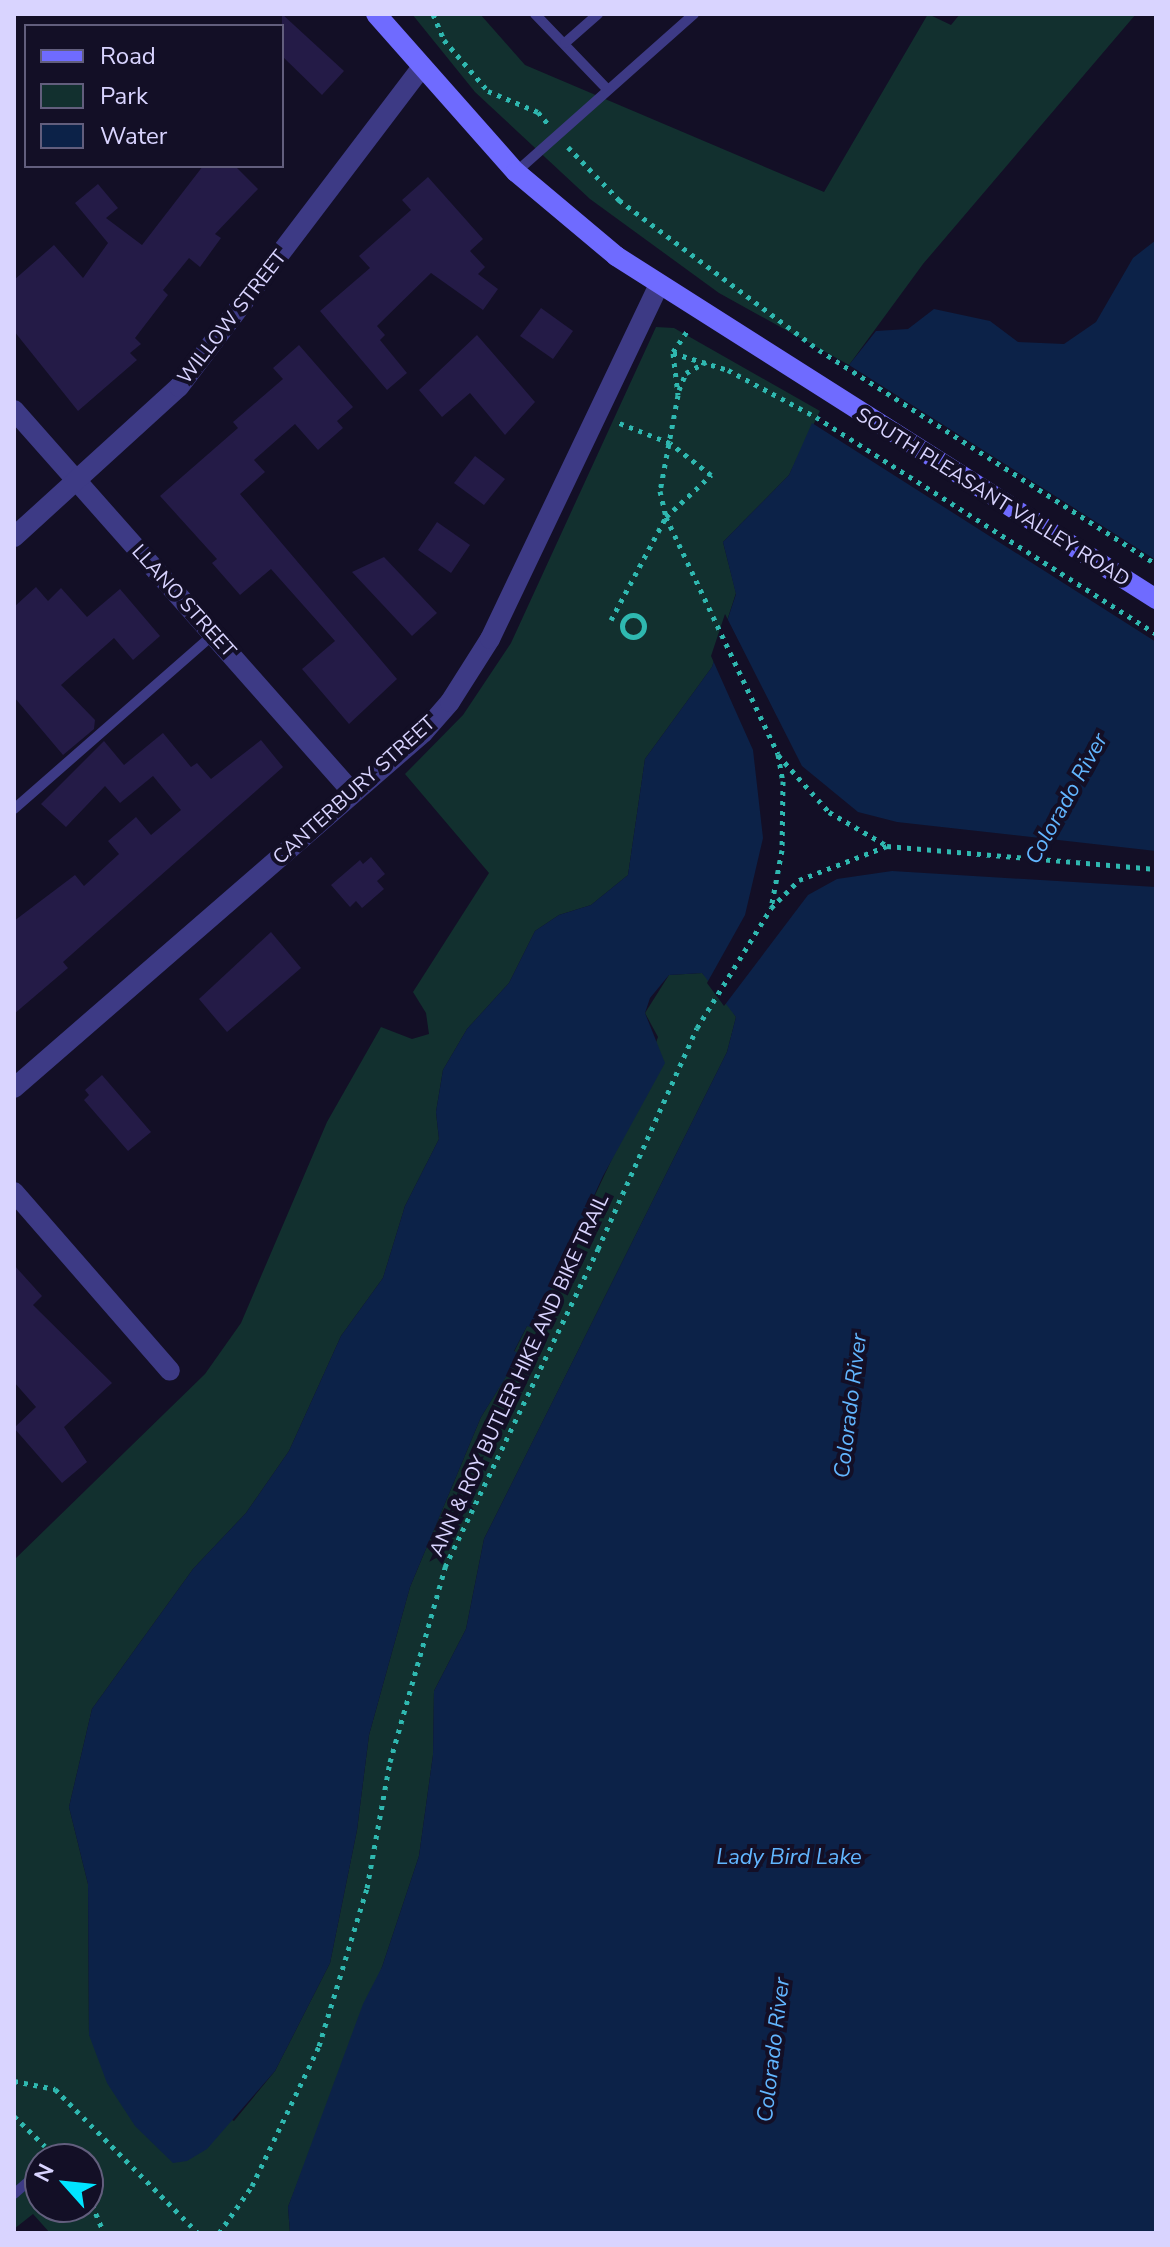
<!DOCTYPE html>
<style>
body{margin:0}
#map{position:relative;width:1170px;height:2247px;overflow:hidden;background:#130f26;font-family:"Nunito Sans",sans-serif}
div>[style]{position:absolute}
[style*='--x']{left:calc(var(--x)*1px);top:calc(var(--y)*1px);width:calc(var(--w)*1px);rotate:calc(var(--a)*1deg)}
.green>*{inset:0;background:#12302f}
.water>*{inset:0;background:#0c2248}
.pier>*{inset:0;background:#130f26}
.building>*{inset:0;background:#241b47}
.path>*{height:5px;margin-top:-2.5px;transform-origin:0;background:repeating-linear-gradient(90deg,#2fb8b0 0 4px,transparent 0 10px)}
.path>.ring{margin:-2.5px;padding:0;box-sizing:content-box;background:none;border:5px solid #2fb8b0;border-radius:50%}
.service>*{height:10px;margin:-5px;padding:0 5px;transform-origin:5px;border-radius:5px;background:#3d3a85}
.minor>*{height:20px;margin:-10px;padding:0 10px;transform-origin:10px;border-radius:10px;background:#3d3a85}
.secondary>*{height:20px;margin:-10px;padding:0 10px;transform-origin:10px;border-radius:10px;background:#6f6bff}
span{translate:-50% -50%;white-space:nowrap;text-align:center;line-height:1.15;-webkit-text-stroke:8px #130f26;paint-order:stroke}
.street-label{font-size:20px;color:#d9d4ff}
.water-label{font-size:22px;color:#62b6ff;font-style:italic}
.frame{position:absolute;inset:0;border:16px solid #d9d4ff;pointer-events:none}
.legend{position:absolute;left:24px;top:24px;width:260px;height:144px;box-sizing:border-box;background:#130f26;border:2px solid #625e7d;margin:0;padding:10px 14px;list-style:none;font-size:24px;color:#d9d4ff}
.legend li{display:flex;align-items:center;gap:16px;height:40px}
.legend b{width:40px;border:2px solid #625e7d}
.north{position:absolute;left:24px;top:2143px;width:80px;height:80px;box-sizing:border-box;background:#130f26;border:2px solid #625e7d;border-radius:50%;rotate:297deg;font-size:22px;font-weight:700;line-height:32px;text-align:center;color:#d9d4ff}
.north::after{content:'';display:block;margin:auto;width:28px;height:36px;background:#00e5ff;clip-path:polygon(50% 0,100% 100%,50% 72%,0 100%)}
</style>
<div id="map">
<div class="green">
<i style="clip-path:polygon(412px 14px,480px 14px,525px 65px,824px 192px,928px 14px,951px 25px,960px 14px,1136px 14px,923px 264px,849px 365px,719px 293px,590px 199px,475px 92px)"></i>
<i style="clip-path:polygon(evenodd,656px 327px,674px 328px,820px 411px,789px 475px,723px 542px,736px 593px,712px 667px,645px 759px,628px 875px,591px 905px,559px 915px,535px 931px,509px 983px,467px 1029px,443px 1070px,436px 1112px,439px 1139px,405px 1206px,383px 1278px,341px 1336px,289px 1451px,246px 1513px,193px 1569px,92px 1709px,69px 1807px,88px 1884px,89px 2035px,234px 2121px,275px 2071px,330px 1963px,357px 1830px,369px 1735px,410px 1587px,481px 1417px,519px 1355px,514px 1352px,527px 1326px,533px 1327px,619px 1144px,658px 1037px,645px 1013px,669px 975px,702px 973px,718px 989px,736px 1017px,727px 1052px,484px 1539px,466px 1629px,434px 1691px,433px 1755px,419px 1856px,382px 1967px,288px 2207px,290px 2233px,50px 2233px,33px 2214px,14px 2229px,14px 1560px,205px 1374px,241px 1323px,327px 1122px,381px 1027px,412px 1039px,429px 1034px,426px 1013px,413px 992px,489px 873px,405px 774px,463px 715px,511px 643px,656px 327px,40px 2159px,88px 2159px,88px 2207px,40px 2207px,40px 2159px)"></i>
</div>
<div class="water">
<i style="clip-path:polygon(1156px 240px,1156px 560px,849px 365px,876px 331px,908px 329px,934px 309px,990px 321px,1018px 342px,1064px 344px,1096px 322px,1133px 258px)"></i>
<i style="clip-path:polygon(812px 423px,1156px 642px,1156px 2233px,290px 2233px,288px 2207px,363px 2004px,382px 1967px,419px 1856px,433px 1755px,434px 1691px,466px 1629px,484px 1539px,727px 1052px,736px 1017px,702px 973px,669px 975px,650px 998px,645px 1013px,665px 1063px,603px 1176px,533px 1328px,527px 1326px,514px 1351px,520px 1354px,481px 1417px,410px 1587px,369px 1735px,357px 1830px,330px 1963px,275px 2071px,207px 2149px,187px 2161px,173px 2163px,135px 2126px,107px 2083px,89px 2035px,88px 1884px,69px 1807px,92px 1709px,193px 1569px,246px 1513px,289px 1451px,341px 1336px,383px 1278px,405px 1206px,439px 1139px,436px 1112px,443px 1070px,467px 1029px,509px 983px,535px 931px,559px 915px,591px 905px,628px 875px,645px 759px,712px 667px,736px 594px,723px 542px,789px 475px)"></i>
</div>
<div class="pier">
<i style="clip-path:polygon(725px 614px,802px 766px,858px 812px,897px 822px,1156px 851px,1156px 887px,892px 871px,837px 879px,808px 895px,724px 1006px,707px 983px,745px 915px,763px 838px,753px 750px,711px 656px)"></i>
</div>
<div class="building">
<i style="clip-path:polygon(282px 14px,344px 71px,322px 95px,282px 56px)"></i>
<i style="clip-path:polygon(203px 166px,235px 166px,258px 189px,215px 234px,221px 238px,200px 267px,189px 258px,163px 290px,168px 295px,135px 338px,141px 344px,130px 353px,137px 360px,78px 411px,14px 331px,14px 280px,54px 245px,83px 278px,108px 243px,75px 203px,98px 184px,118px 208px,106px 218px,142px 245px)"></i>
<i style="clip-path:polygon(428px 177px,483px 239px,470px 251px,485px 267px,478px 274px,498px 289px,483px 310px,431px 273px,377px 326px,385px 335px,380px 340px,407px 373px,387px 390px,320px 311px,370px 268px,359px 256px,411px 210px,402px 200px)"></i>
<i style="clip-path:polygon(541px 308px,573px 331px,553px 359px,520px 336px)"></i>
<i style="clip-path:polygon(477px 335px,535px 402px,505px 435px,470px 393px,442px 417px,419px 390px)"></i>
<i style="clip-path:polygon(299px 345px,353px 407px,337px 421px,343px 428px,318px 450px,295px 424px,254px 460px,265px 472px,240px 494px,397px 679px,349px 724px,302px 669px,335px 641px,271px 569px,240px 595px,212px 563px,217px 559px,160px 496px,238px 428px,233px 422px,283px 379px,273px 368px)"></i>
<i style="clip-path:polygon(475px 456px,505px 479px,484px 505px,454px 483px)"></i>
<i style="clip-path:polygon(437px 522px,470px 545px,451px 573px,418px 550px)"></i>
<i style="clip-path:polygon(384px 557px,437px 613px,412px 636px,352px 572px)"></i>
<i style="clip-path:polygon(36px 587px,48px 601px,61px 588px,87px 617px,120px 589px,160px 636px,133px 660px,114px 638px,61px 685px,95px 720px,94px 729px,63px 755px,14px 697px,14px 607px)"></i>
<i style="clip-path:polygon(163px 733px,191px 767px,197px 763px,211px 779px,261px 740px,283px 767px,63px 962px,68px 968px,14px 1014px,14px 921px,75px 875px,84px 886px,119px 854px,108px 841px,136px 817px,151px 835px,181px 810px,153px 776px,120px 803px,105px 786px,66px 827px,41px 804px,104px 741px,124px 765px)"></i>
<i style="clip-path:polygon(371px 857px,385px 874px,377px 881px,384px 889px,362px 908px,356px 901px,350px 907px,331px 885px,360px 860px,363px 864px)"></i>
<i style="clip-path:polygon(271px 932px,301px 968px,227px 1032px,199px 999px)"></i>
<i style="clip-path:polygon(102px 1075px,151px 1132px,128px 1151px,84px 1100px,89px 1095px,85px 1090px)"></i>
<i style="clip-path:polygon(14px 1265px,42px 1296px,33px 1305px,112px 1383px,64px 1427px,87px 1462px,62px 1483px,14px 1428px,36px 1407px,14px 1382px)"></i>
</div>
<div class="path">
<i style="--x:433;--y:14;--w:28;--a:67"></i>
<i style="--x:444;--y:40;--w:67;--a:49.2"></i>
<i style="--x:488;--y:91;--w:54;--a:22.8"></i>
<i style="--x:538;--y:112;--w:16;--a:50"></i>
<i style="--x:568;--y:147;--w:74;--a:46.1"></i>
<i style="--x:619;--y:200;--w:250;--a:36.9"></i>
<i style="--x:819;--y:350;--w:399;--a:32.4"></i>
<i style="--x:673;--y:352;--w:25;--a:-56"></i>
<i style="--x:673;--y:353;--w:42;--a:83.2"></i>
<i style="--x:678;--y:395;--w:98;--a:100.6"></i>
<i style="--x:660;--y:491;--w:27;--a:77"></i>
<i style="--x:666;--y:517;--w:262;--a:64.7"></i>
<i style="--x:778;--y:754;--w:27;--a:80"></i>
<i style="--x:783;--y:781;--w:69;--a:90.8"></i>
<i style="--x:782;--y:850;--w:59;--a:100.7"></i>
<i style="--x:673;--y:353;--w:58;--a:17.2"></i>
<i style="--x:728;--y:370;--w:100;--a:28.1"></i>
<i style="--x:816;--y:417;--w:403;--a:32.5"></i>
<i style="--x:679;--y:390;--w:18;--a:-68"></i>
<i style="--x:686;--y:373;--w:23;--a:-29"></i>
<i class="ring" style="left:622px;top:615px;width:17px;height:17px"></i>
<i style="--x:611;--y:620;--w:117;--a:-61.9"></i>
<i style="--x:666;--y:517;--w:62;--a:-43"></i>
<i style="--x:711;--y:475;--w:52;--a:-142"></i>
<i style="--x:670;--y:443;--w:57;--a:-158.4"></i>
<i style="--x:778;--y:755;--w:76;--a:48.2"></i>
<i style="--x:829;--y:812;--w:66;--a:30.1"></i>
<i style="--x:14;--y:2081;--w:42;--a:11"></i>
<i style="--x:55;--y:2089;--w:203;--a:45.2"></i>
<i style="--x:14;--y:2116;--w:43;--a:44.1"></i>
<i style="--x:88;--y:2195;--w:41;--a:67.2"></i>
<i style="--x:219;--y:2233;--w:57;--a:-54.9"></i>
<i style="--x:252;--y:2186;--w:155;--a:-64.4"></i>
<i style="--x:319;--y:2046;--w:165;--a:-73.1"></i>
<i style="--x:367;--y:1888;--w:128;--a:-79.7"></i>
<i style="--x:390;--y:1762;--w:203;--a:-74.2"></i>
<i style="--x:445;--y:1567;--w:353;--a:-64.3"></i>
<i style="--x:598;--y:1249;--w:242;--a:-65.9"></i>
<i style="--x:697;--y:1028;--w:141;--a:-58.3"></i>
<i style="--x:771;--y:908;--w:40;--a:-45"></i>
<i style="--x:799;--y:880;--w:94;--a:-21.1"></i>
<i style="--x:887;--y:846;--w:270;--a:4.9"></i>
</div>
<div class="service">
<i style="--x:535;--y:14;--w:104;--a:46.2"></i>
<i style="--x:565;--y:43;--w:44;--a:-41.3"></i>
<i style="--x:516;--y:172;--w:238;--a:-41.6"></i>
<i style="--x:14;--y:809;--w:266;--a:-41.2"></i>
<i style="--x:53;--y:2159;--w:3;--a:-45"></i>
<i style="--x:14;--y:2194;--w:35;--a:-41"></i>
</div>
<div class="minor">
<i style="--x:14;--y:410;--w:511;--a:48.49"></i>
<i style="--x:14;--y:537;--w:223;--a:-42.3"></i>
<i style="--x:179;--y:387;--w:398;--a:-52.8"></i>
<i style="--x:14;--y:1088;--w:542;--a:-40.96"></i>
<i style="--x:423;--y:733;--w:41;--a:-48.9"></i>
<i style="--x:450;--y:702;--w:75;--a:-57.6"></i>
<i style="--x:490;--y:639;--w:391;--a:-64.5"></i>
<i style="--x:14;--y:1192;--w:237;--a:48.9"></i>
</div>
<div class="secondary">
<i style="--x:376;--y:14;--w:211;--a:48.5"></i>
<i style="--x:516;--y:172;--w:131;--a:40"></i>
<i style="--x:616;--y:256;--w:640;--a:32.42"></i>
</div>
<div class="street-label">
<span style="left:232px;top:317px;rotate:-52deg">WILLOW STREET</span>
<span style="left:993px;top:497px;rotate:32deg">SOUTH PLEASANT VALLEY ROAD</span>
<span style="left:184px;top:601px;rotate:48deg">LLANO STREET</span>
<span style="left:354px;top:790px;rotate:-42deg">CANTERBURY STREET</span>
<span style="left:519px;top:1375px;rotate:-65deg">ANN &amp; ROY BUTLER HIKE AND BIKE TRAIL</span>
</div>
<div class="water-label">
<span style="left:1067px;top:799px;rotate:-61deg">Colorado River</span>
<span style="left:851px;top:1406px;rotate:-83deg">Colorado River</span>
<span style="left:789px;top:1858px">Lady Bird Lake</span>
<span style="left:774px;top:2050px;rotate:-83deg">Colorado River</span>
</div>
<div class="frame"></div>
<ul class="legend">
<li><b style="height:10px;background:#6f6bff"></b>Road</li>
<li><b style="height:22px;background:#12302f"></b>Park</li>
<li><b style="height:22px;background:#0c2248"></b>Water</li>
</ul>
<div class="north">N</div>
</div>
